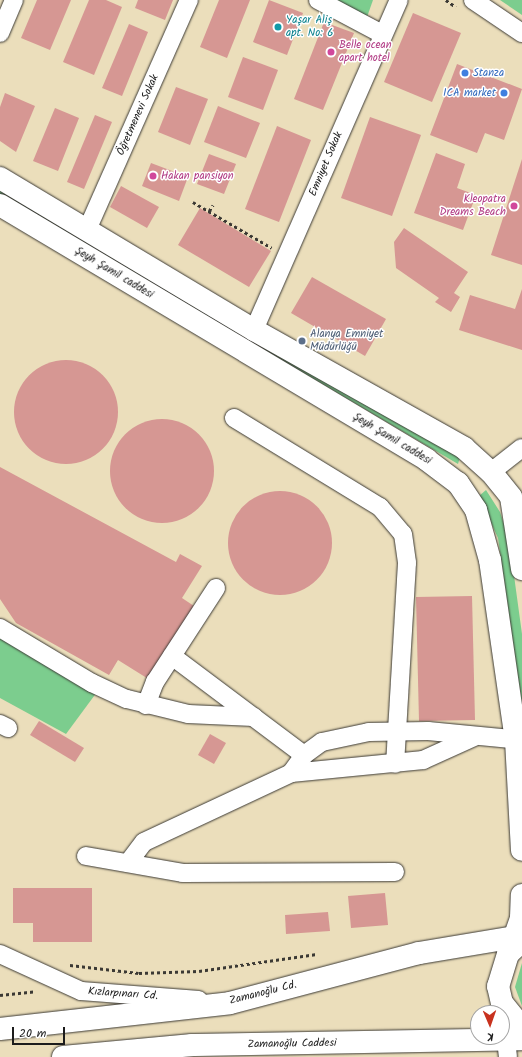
<!DOCTYPE html>
<meta charset="utf-8">
<style>
body{margin:0}
#map{position:relative;width:522px;height:1057px;overflow:hidden;background:#ebdebb;font-family:Kalam,sans-serif}
div>[style]{position:absolute}
[style*='--x']{left:calc(var(--x)*1px);top:calc(var(--y)*1px);width:calc(var(--w)*1px);rotate:calc(var(--a)*1deg)}
.green>*{inset:0;background:#7ccd8e}
.building>*{inset:0;background:#d69793}
.round{border-radius:50%}
.path>*{height:2.5px;margin-top:-1.25px;transform-origin:0;background:repeating-linear-gradient(90deg,#3b3934 0 3px,transparent 0 6px)}
.roads{filter:drop-shadow(0 0 1px #3b3934) drop-shadow(0 0 1px #3b3934)}
.minor>*{height:18px;margin:-9px;padding:0 9px;transform-origin:9px;border-radius:9px;background:#fff}
.major>*{height:22px;margin:-11px;padding:0 11px;transform-origin:11px;border-radius:11px;background:#fff}
.highway>*{height:22px;margin:-11px;padding:0 11px;transform-origin:11px;border-radius:11px;background:#fff}
.dots>*{width:11px;height:11px;translate:-50% -50%;box-sizing:border-box;border:2px solid #fff;border-radius:50%}
span{translate:-50% -50%;white-space:nowrap;text-align:center;line-height:1.15;-webkit-text-stroke:3px #fff;paint-order:stroke}
.culture-label{font-size:11px;color:#0d838f}
.left{translate:0 -50%;text-align:left}
.hotel-label{font-size:11px;color:#b23c85}
.right{translate:-100% -50%;text-align:right}
.shop-label{font-size:11px;color:#366cbe}
.street-label{font-size:11px;color:#1c1c1c}
.service-label{font-size:11px;color:#4e5e75}
.north{position:absolute;left:470px;top:1005px;width:40px;height:40px;box-sizing:border-box;background:#fff;border:1px solid #a4a4a4;border-radius:50%;rotate:178deg;font-size:11px;font-weight:700;line-height:16px;text-align:center;color:#1c1c1c}
.north::after{content:'';display:block;margin:auto;width:14px;height:18px;background:#c8321e;clip-path:polygon(50% 0,100% 100%,50% 72%,0 100%)}
.scale{position:absolute;left:12px;top:1027px;width:53px;height:18px;box-sizing:border-box;border:2px solid #1c1c1c;border-top:0;padding-left:5px;font-size:12px;line-height:14px;white-space:nowrap;color:#1c1c1c;-webkit-text-stroke:3px #fff;paint-order:stroke}
</style>
<div id="map">
<div class="green">
<i style="clip-path:polygon(335px 0,373px 0,367px 17px)"></i>
<i style="clip-path:polygon(500px 0,522px 0,522px 15px)"></i>
<i style="clip-path:polygon(0 188px,239px 329px,236px 334px,0 196px)"></i>
<i style="clip-path:polygon(264px 343px,460px 457px,458px 464px,261px 348px)"></i>
<i style="clip-path:polygon(486px 490px,500px 512px,509px 539px,522px 634px,522px 705px,498px 538px,479px 496px)"></i>
<i style="clip-path:polygon(0 634px,97px 692px,66px 734px,0 698px)"></i>
<i style="clip-path:polygon(522px 963px,522px 1006px,515px 987px)"></i>
</div>
<div class="building">
<i style="clip-path:polygon(37px 0,71px 0,50px 50px,21px 38px)"></i>
<i style="clip-path:polygon(89px 0,106px 0,122px 7px,94px 75px,63px 62px)"></i>
<i style="clip-path:polygon(138px 0,173px 0,165px 20px,135px 8px)"></i>
<i style="clip-path:polygon(219px 0,250px 0,227px 58px,200px 47px)"></i>
<i style="clip-path:polygon(269px 0,303px 13px,287px 55px,253px 42px)"></i>
<i style="clip-path:polygon(413px 13px,461px 33px,432px 102px,384px 82px)"></i>
<i style="clip-path:polygon(324px 22px,354px 33px,323px 110px,294px 99px)"></i>
<i style="clip-path:polygon(129px 24px,148px 32px,122px 96px,102px 88px)"></i>
<i style="clip-path:polygon(243px 57px,278px 70px,263px 110px,228px 97px)"></i>
<i style="clip-path:polygon(457px 64px,522px 89px,504px 140px,485px 133px,477px 153px,430px 135px)"></i>
<i style="clip-path:polygon(176px 87px,208px 99px,190px 145px,158px 132px)"></i>
<i style="clip-path:polygon(5px 93px,35px 106px,16px 152px,0 141px,0 107px)"></i>
<i style="clip-path:polygon(218px 106px,260px 123px,246px 158px,204px 142px)"></i>
<i style="clip-path:polygon(55px 108px,79px 118px,58px 171px,33px 161px)"></i>
<i style="clip-path:polygon(95px 115px,112px 122px,84px 189px,67px 182px)"></i>
<i style="clip-path:polygon(370px 117px,421px 135px,392px 216px,341px 198px)"></i>
<i style="clip-path:polygon(277px 126px,311px 140px,279px 222px,245px 209px)"></i>
<i style="clip-path:polygon(436px 153px,465px 164px,457px 188px,476px 195px,463px 230px,414px 213px)"></i>
<i style="clip-path:polygon(209px 154px,236px 164px,224px 194px,197px 184px)"></i>
<i style="clip-path:polygon(522px 159px,522px 265px,491px 255px)"></i>
<i style="clip-path:polygon(151px 163px,188px 177px,179px 201px,142px 186px)"></i>
<i style="clip-path:polygon(121px 186px,159px 207px,147px 228px,110px 207px)"></i>
<i style="clip-path:polygon(200px 208px,271px 251px,249px 287px,178px 245px)"></i>
<i style="clip-path:polygon(404px 228px,468px 272px,454px 293px,460px 297px,451px 312px,435px 302px,439px 298px,396px 268px,394px 242px)"></i>
<i style="clip-path:polygon(312px 277px,386px 319px,365px 356px,291px 313px)"></i>
<i style="clip-path:polygon(522px 289px,522px 350px,459px 330px,470px 295px,515px 309px)"></i>
<i class="round" style="left:14px;top:360px;width:104px;height:104px"></i>
<i class="round" style="left:110px;top:419px;width:104px;height:104px"></i>
<i style="clip-path:polygon(0 467px,176px 562px,180px 554px,202px 566px,182px 598px,194px 606px,150px 680px,118px 660px,109px 675px,16px 623px,0 599px)"></i>
<i class="round" style="left:228px;top:491px;width:104px;height:104px"></i>
<i style="clip-path:polygon(472px 596px,475px 720px,419px 721px,416px 597px)"></i>
<i style="clip-path:polygon(39px 721px,84px 748px,75px 762px,30px 735px)"></i>
<i style="clip-path:polygon(210px 734px,226px 743px,214px 764px,198px 755px)"></i>
<i style="clip-path:polygon(13px 888px,92px 888px,92px 942px,33px 942px,33px 923px,13px 923px)"></i>
<i style="clip-path:polygon(385px 893px,388px 925px,351px 928px,348px 896px)"></i>
<i style="clip-path:polygon(328px 912px,330px 931px,286px 934px,285px 915px)"></i>
</div>
<div class="path">
<i style="--x:446;--y:0;--w:12;--a:35"></i>
<i style="--x:193;--y:202;--w:91;--a:30.2"></i>
<i style="--x:209;--y:211;--w:7;--a:-56"></i>
<i style="--x:70;--y:965;--w:69;--a:6.6"></i>
<i style="--x:139;--y:973;--w:60;--a:-1.9"></i>
<i style="--x:199;--y:971;--w:119;--a:-8.2"></i>
<i style="--x:0;--y:995;--w:36;--a:-6"></i>
</div>
<div class="roads">
<div class="minor">
<i style="--x:318;--y:0;--w:72;--a:28"></i>
<i style="--x:473;--y:0;--w:59;--a:34"></i>
<i style="--x:0;--y:33;--w:36;--a:-67"></i>
<i style="--x:87;--y:230;--w:252;--a:-66.1"></i>
<i style="--x:254;--y:330;--w:360;--a:-66.3"></i>
<i style="--x:234;--y:418;--w:171;--a:31.4"></i>
<i style="--x:380;--y:507;--w:35;--a:50"></i>
<i style="--x:403;--y:534;--w:29;--a:82"></i>
<i style="--x:407;--y:563;--w:201;--a:93.4"></i>
<i style="--x:491;--y:472;--w:39;--a:-38"></i>
<i style="--x:0;--y:628;--w:107;--a:30.9"></i>
<i style="--x:92;--y:683;--w:38;--a:25"></i>
<i style="--x:127;--y:699;--w:63;--a:13.8"></i>
<i style="--x:188;--y:714;--w:66;--a:2.6"></i>
<i style="--x:172;--y:656;--w:165;--a:36.9"></i>
<i style="--x:146;--y:705;--w:25;--a:-69"></i>
<i style="--x:155;--y:682;--w:112;--a:-57"></i>
<i style="--x:0;--y:724;--w:9;--a:27"></i>
<i style="--x:291;--y:773;--w:22;--a:-54"></i>
<i style="--x:304;--y:755;--w:22;--a:-36"></i>
<i style="--x:322;--y:742;--w:48;--a:-12"></i>
<i style="--x:369;--y:732;--w:59;--a:-1"></i>
<i style="--x:428;--y:731;--w:94;--a:5.5"></i>
<i style="--x:86;--y:856;--w:98;--a:9.9"></i>
<i style="--x:183;--y:873;--w:212;--a:-0.3"></i>
<i style="--x:128;--y:863;--w:26;--a:-53"></i>
<i style="--x:144;--y:842;--w:162;--a:-25.1"></i>
<i style="--x:291;--y:773;--w:133;--a:-5.6"></i>
<i style="--x:423;--y:760;--w:56;--a:-24.3"></i>
<i style="--x:0;--y:954;--w:89;--a:24.6"></i>
<i style="--x:81;--y:991;--w:118;--a:4.4"></i>
<i style="--x:502;--y:1003;--w:54;--a:83.7"></i>
</div>
<div class="major">
<i style="--x:0;--y:178;--w:296;--a:30.9"></i>
<i style="--x:254;--y:330;--w:241;--a:29.3"></i>
<i style="--x:464;--y:448;--w:36;--a:42"></i>
<i style="--x:491;--y:472;--w:32;--a:51"></i>
<i style="--x:511;--y:497;--w:73;--a:81.3"></i>
<i style="--x:0;--y:205;--w:497;--a:30.8"></i>
<i style="--x:427;--y:460;--w:39;--a:37"></i>
<i style="--x:458;--y:483;--w:32;--a:56"></i>
<i style="--x:476;--y:510;--w:52;--a:74.4"></i>
<i style="--x:490;--y:560;--w:182;--a:81.8"></i>
<i style="--x:516;--y:740;--w:110;--a:86.9"></i>
<i style="--x:509;--y:953;--w:37;--a:-71"></i>
<i style="--x:521;--y:918;--w:23;--a:-88"></i>
</div>
<div class="highway">
<i style="--x:522;--y:941;--w:19;--a:137"></i>
<i style="--x:508;--y:954;--w:34;--a:107"></i>
<i style="--x:498;--y:986;--w:17;--a:77"></i>
<i style="--x:502;--y:1003;--w:32;--a:51"></i>
<i style="--x:0;--y:1029;--w:231;--a:-6.4"></i>
<i style="--x:230;--y:1003;--w:196;--a:-14.8"></i>
<i style="--x:419;--y:953;--w:104;--a:-9.4"></i>
<i style="--x:63;--y:1057;--w:130;--a:-5.3"></i>
<i style="--x:192;--y:1045;--w:330;--a:-1"></i>
</div>
</div>
<div class="dots">
<i style="left:278px;top:27px;background:#0f9aa8"></i>
<i style="left:331px;top:52px;background:#d1479c"></i>
<i style="left:465px;top:73px;background:#3f7fe0"></i>
<i style="left:504px;top:93px;background:#3f7fe0"></i>
<i style="left:153px;top:176px;background:#d1479c"></i>
<i style="left:514px;top:206px;background:#d1479c"></i>
<i style="left:302px;top:341px;background:#5c6f8a"></i>
</div>
<div class="culture-label">
<span class="left" style="left:286px;top:27px">Yaşar Aliş<br>apt. No: 6</span>
</div>
<div class="hotel-label">
<span class="left" style="left:339px;top:52px">Belle ocean<br>apart hotel</span>
<span class="left" style="left:161px;top:176px">Hakan pansiyon</span>
<span class="right" style="left:506px;top:206px">Kleopatra<br>Dreams Beach</span>
</div>
<div class="shop-label">
<span class="left" style="left:473px;top:73px">Stanza</span>
<span class="right" style="left:496px;top:93px">ICA market</span>
</div>
<div class="street-label">
<span style="left:138px;top:115px;rotate:-66deg">Öğretmenevi Sokak</span>
<span style="left:326px;top:164px;rotate:-67deg">Emniyet Sokak</span>
<span style="left:114px;top:273px;rotate:31deg">Şeyh Şamil caddesi</span>
<span style="left:392px;top:439px;rotate:31deg">Şeyh Şamil caddesi</span>
<span style="left:263px;top:993px;rotate:-14deg">Zamanoğlu Cd.</span>
<span style="left:123px;top:994px;rotate:4deg">Kızlarpınarı Cd.</span>
<span style="left:292px;top:1044px;rotate:-1deg">Zamanoğlu Caddesi</span>
</div>
<div class="service-label">
<span class="left" style="left:310px;top:341px">Alanya Emniyet<br>Müdürlüğü</span>
</div>
<div class="north">K</div>
<div class="scale">20 m</div>
</div>
